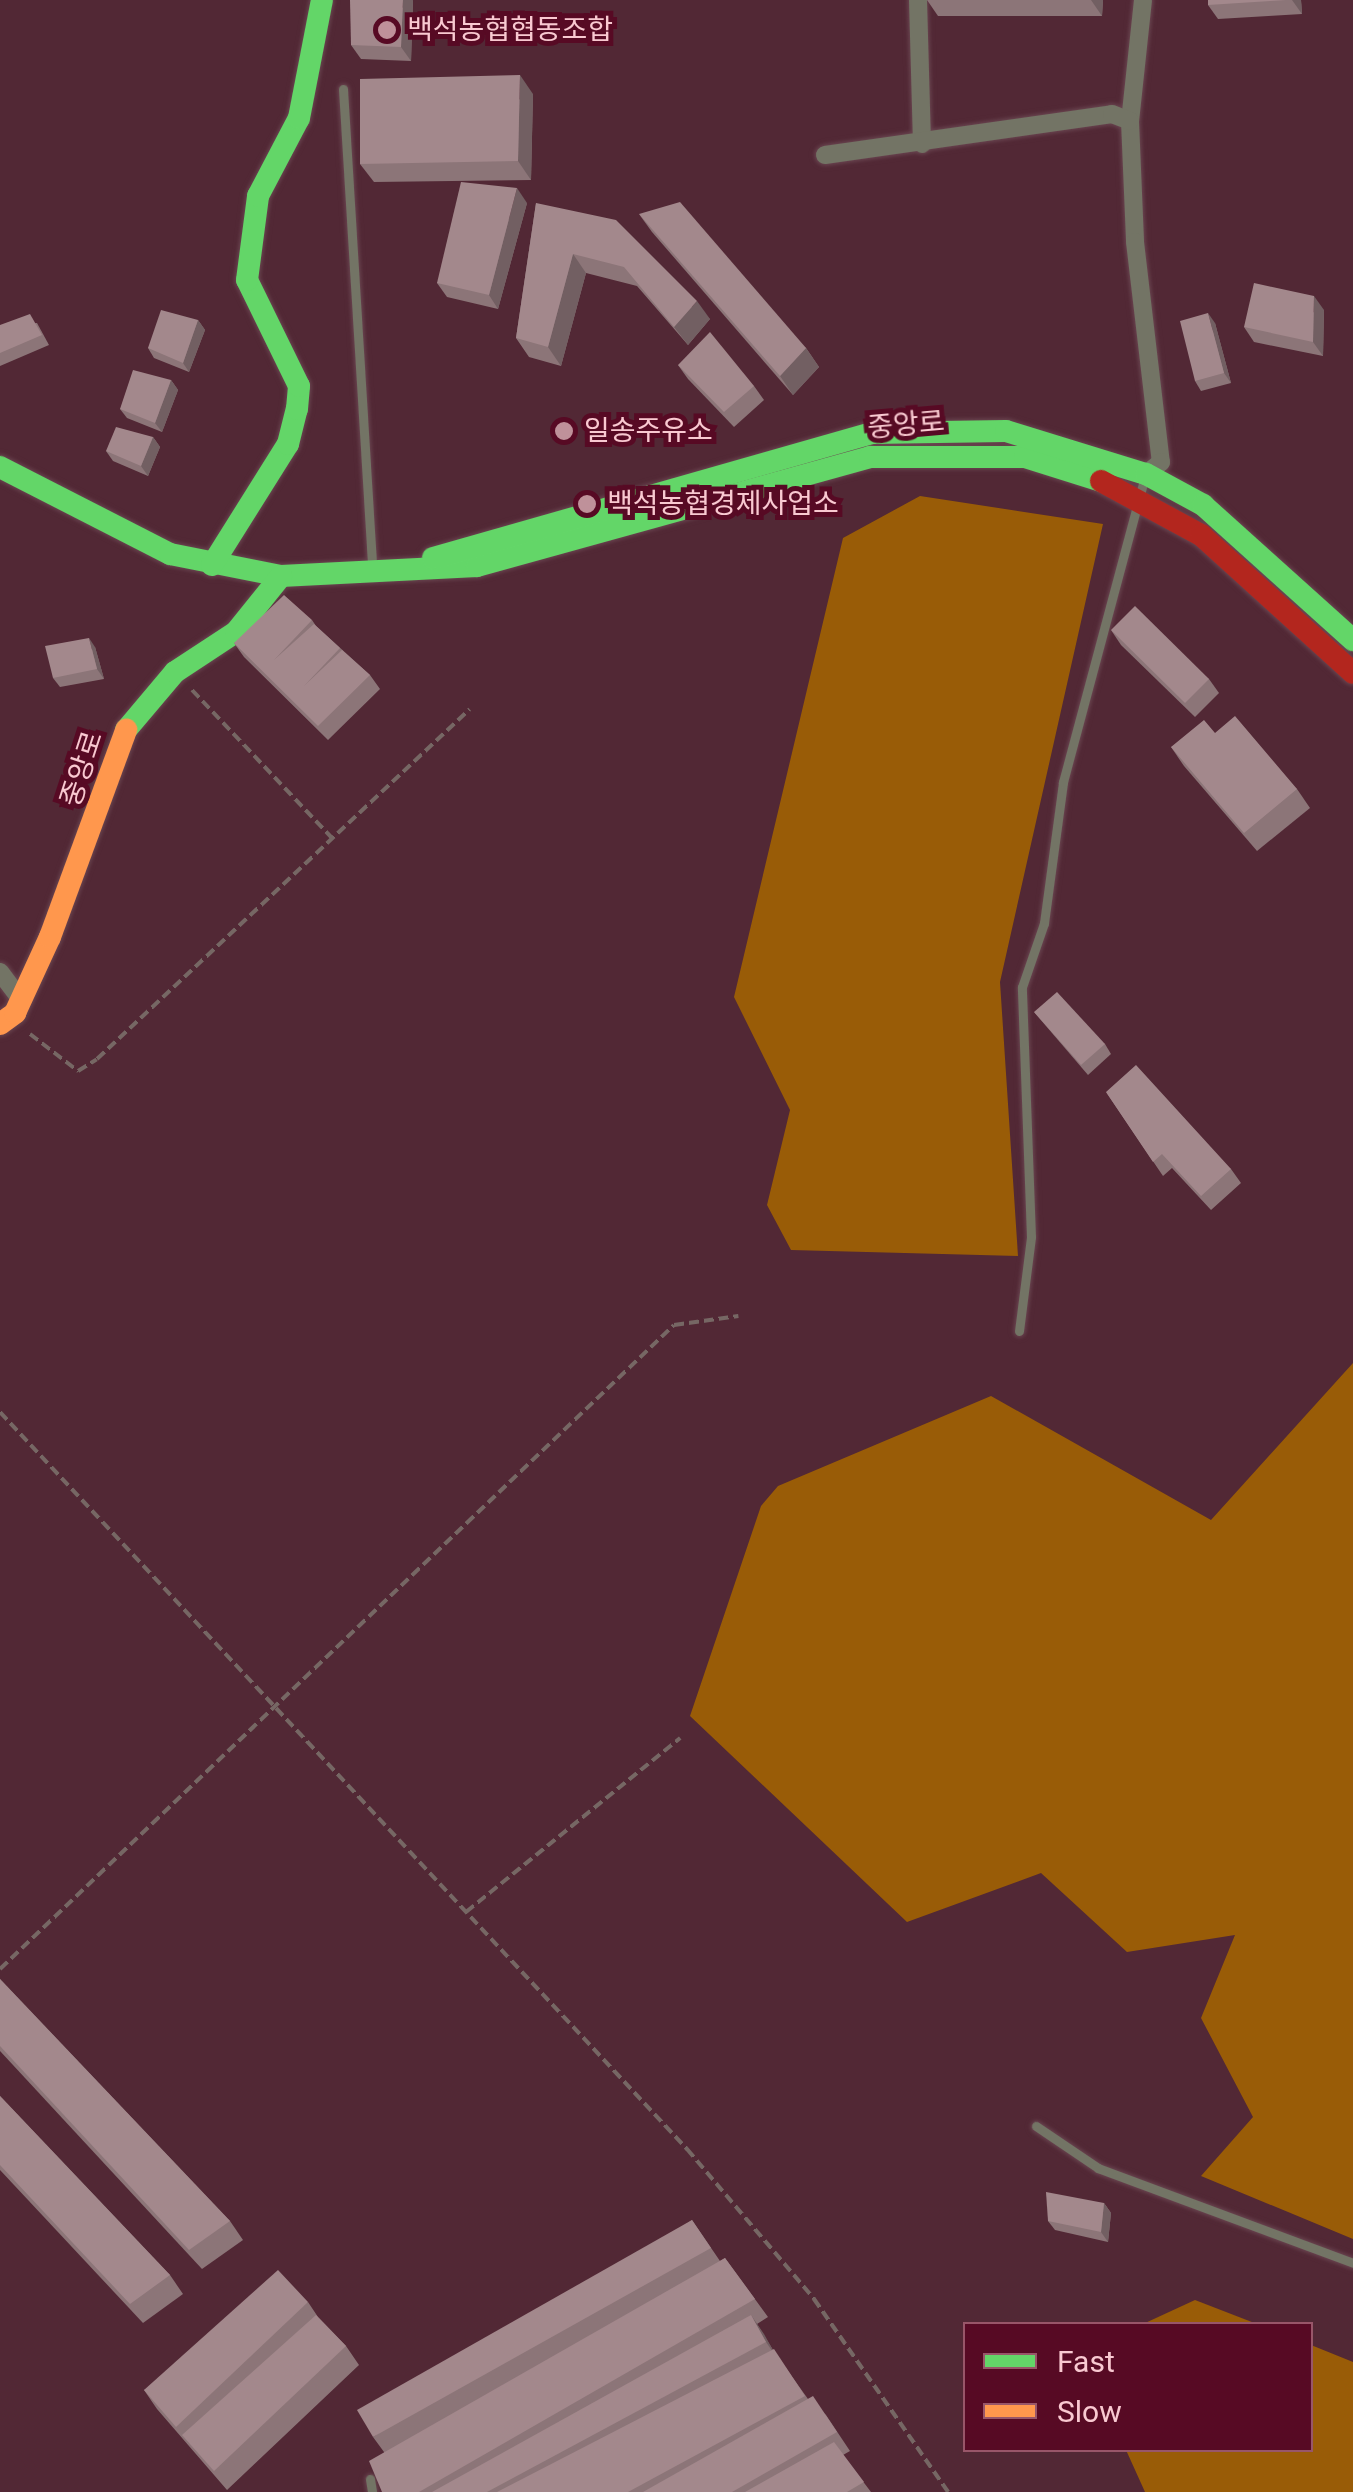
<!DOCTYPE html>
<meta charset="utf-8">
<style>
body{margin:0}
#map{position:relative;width:1353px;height:2492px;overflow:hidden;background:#522835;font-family:Roboto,"Noto Sans KR",sans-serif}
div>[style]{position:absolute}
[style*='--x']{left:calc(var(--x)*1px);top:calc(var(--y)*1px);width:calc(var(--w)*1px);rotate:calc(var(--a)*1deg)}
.forest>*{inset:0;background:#995c07}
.path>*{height:4px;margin-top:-2px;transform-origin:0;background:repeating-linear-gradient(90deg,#766764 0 10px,transparent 0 15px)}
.roads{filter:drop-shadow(0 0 2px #694550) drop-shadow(0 0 2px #694550)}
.lane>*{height:9px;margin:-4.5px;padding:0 4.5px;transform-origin:4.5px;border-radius:4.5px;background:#737465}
.street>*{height:18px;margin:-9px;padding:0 9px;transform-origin:9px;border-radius:9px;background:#737465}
.fast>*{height:22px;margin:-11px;padding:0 11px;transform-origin:11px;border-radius:11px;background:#63d668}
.slow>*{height:22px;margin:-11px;padding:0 11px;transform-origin:11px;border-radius:11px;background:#ff974d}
.jam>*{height:22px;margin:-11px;padding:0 11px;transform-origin:11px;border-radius:11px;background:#b3261e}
.wall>*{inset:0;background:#8c7578}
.shaded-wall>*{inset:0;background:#725f62}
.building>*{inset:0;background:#a3888c}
.dots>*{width:28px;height:28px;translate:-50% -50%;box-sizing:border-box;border:5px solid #570a24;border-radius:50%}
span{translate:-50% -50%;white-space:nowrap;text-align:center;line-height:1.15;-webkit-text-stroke:10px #570a24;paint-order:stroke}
.poi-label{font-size:28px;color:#f9c9d1}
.left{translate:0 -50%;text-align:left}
.street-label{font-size:28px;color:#f9c9d1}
.legend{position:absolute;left:963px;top:2322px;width:350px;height:130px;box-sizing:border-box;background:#570a24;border:2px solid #985669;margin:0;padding:12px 18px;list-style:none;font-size:30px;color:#f9c9d1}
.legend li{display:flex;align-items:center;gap:20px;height:50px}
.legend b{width:50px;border:2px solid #985669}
</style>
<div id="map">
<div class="forest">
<i style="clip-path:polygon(920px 496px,1103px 524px,1000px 982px,1018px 1256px,791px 1250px,767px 1205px,790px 1110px,734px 997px,843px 538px)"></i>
<i style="clip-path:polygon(1353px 1363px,1353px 2239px,1201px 2176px,1253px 2117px,1201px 2018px,1235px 1935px,1127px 1952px,1041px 1873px,907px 1922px,690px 1716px,761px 1506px,778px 1486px,991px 1396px,1211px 1520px)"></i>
<i style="clip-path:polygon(1195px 2300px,1257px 2324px,1143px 2324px)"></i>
<i style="clip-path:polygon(1311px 2345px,1353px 2362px,1353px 2492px,1145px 2492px,1126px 2450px,1310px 2450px)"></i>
</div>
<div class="path">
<i style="--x:192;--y:690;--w:205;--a:46.6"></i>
<i style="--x:30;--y:1034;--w:61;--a:37.6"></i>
<i style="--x:78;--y:1071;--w:22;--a:-32"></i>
<i style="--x:97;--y:1059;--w:511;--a:-43.18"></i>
<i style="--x:0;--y:1412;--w:1008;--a:47.01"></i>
<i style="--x:687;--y:2149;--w:197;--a:49.7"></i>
<i style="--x:814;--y:2299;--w:235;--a:55.2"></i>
<i style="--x:466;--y:1912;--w:276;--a:-39.1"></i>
<i style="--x:0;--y:1969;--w:932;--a:-43.7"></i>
<i style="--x:674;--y:1325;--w:65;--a:-8"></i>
</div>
<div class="roads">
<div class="lane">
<i style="--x:343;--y:89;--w:481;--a:86.5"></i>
<i style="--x:1019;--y:1331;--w:95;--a:-82.7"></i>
<i style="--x:1031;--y:1237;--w:250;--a:-92.1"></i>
<i style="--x:1022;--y:987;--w:68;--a:-71"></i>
<i style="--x:1044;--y:923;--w:142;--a:-82.3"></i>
<i style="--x:1063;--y:782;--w:316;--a:-75"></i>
<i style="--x:1036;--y:2126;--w:75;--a:34.1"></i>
<i style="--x:1098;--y:2168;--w:272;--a:20.4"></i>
<i style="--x:370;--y:2479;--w:13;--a:81"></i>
</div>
<div class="street">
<i style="--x:918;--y:0;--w:144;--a:88.4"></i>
<i style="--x:1143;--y:0;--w:122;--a:96.1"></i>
<i style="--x:1130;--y:121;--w:121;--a:87.6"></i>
<i style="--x:1135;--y:242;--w:222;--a:83.3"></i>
<i style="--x:1161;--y:462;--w:19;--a:141"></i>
<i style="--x:825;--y:155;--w:290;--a:-8.1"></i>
<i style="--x:1112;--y:114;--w:19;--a:21"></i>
<i style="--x:0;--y:972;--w:35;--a:53"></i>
</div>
<div class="fast">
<i style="--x:0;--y:467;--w:191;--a:27.1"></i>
<i style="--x:170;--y:554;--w:113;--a:11.2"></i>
<i style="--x:281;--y:576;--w:196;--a:-2.9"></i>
<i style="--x:477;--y:566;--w:408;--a:-15.5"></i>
<i style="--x:870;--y:457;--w:155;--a:0"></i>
<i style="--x:1025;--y:457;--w:80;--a:17.5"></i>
<i style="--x:433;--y:558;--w:455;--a:-15.9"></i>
<i style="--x:871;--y:433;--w:135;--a:-0.8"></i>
<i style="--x:1006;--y:431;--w:146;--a:17.1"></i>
<i style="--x:1146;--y:474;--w:65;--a:28.5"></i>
<i style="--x:1203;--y:505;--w:202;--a:42"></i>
<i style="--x:212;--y:565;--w:143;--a:-57.9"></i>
<i style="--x:288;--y:444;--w:36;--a:-76"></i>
<i style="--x:297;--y:409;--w:23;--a:-85"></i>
<i style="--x:299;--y:386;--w:118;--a:-116.1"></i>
<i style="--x:247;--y:280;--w:85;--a:-82.5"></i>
<i style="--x:258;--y:196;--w:88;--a:-62.3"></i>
<i style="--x:299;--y:118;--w:120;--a:-79"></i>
<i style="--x:126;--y:730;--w:76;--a:-49.8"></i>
<i style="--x:175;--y:672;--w:73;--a:-33.3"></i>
<i style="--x:236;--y:632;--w:72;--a:-51.2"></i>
</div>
<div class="slow">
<i style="--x:0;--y:1024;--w:19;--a:-36"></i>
<i style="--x:15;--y:1013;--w:84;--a:-65.3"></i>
<i style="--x:50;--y:937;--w:221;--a:-69.8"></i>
</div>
<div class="jam">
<i style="--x:1101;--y:481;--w:114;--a:28.4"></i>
<i style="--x:1201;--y:535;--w:205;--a:42.2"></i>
</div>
</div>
<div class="wall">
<i style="clip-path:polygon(413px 0,411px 61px,361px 59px,351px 45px)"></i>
<i style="clip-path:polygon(927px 0,1103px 0,1102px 16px,938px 16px)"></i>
<i style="clip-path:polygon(1208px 0,1301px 0,1302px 14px,1218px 19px,1208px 5px)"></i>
<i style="clip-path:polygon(533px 94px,531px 180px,374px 182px,360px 164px)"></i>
<i style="clip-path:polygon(527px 203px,498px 309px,447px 297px,437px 283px)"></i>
<i style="clip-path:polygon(536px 203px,710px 319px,688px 345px,637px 286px,586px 273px,561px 366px,529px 357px,516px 338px)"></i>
<i style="clip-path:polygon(639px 214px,806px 348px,819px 367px,793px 395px,652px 232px)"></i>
<i style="clip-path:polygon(1324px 310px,1323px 356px,1254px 342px,1244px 327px)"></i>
<i style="clip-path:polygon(198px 320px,205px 330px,189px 372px,154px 358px,148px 348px)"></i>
<i style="clip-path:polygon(37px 323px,49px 345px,0 366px,0 325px)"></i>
<i style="clip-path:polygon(1215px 323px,1231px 383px,1201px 391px,1195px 381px)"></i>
<i style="clip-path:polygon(678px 365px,754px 386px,764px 400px,734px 427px,688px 379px)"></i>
<i style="clip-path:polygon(171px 380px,178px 390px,162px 432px,127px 418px,120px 409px)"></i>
<i style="clip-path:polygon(153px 437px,160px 447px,148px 476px,113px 461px,106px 451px)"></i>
<i style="clip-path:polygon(312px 620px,316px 626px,370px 675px,380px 689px,328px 740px,244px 657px,234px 643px)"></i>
<i style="clip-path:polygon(1111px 630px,1209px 679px,1219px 693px,1195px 717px,1121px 645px)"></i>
<i style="clip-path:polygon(95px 647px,104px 679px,60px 687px,53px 678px)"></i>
<i style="clip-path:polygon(1215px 733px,1297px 789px,1310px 808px,1257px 851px,1184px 766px,1171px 747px)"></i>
<i style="clip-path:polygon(1034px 1012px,1105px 1044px,1111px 1054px,1088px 1075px)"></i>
<i style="clip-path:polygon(1106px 1092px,1231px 1169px,1241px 1183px,1211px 1210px,1172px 1168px,1163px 1176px)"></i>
<i style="clip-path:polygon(0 1979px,230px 2221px,243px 2240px,202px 2269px,0 2051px)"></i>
<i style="clip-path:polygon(0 2096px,170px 2275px,183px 2294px,143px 2323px,0 2170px)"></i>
<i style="clip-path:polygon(1104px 2203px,1111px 2213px,1108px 2242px,1055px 2230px,1048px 2221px)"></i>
<i style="clip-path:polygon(692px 2220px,720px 2261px,725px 2258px,768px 2317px,757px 2324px,773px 2350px,808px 2399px,826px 2415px,850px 2451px,843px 2455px,871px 2492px,382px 2492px,384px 2452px,373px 2437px)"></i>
<i style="clip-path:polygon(308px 2302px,318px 2317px,346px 2346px,359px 2365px,227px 2490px,157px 2409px,144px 2390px)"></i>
</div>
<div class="shaded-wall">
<i style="clip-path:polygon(403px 0,413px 0,411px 61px,401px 47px)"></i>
<i style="clip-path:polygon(1091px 0,1103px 0,1102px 16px)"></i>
<i style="clip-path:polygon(1292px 0,1301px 0,1302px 14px)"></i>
<i style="clip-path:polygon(520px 75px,533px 94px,531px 180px,518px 161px)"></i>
<i style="clip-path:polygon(517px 188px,527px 203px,498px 309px,489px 295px)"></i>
<i style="clip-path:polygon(573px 254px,586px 273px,561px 366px,548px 347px)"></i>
<i style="clip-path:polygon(1314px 296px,1324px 310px,1323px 356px,1313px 342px)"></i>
<i style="clip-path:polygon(697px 301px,710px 319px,688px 345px,674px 327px)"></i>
<i style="clip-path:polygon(1208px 313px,1215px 323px,1231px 383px,1224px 373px)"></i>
<i style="clip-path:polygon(198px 320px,205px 330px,189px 372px,183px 363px)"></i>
<i style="clip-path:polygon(806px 348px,819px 367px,793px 395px,780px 376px)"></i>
<i style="clip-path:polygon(171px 380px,178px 390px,162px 432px,155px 423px)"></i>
<i style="clip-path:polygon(153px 437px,160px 447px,148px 476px,141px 466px)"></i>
<i style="clip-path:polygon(89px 638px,95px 647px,104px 679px,97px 669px)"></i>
<i style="clip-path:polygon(1104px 2203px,1111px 2213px,1108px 2242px,1101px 2232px)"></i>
<i style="clip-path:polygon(751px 2315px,764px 2334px,779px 2361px,766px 2342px)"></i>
</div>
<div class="building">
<i style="clip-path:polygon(350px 0,403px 0,401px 47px,351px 45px)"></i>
<i style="clip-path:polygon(1208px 0,1286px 0,1208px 5px)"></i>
<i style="clip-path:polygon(520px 75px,518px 161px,360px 164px,360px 79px)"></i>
<i style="clip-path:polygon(461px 182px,517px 188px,489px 295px,437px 283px)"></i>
<i style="clip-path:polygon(680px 202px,806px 348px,780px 376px,639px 214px)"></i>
<i style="clip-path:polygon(536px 203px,616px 220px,697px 301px,674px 327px,624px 267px,573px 254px,548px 347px,516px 338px)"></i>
<i style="clip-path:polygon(1254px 283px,1314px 296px,1313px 342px,1244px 327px)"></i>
<i style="clip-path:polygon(161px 310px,198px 320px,183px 363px,148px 348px)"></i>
<i style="clip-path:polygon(1208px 313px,1224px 373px,1195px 381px,1180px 321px)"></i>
<i style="clip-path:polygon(30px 314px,42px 335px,0 353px,0 325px)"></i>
<i style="clip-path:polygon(710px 332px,754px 386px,724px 412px,678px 365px)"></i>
<i style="clip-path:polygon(133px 370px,171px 380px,155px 423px,120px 409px)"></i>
<i style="clip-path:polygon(116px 427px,153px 437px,141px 466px,106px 451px)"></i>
<i style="clip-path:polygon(284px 595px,312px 620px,274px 660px,314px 624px,340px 648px,304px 686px,342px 650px,370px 675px,318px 726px,234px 643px)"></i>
<i style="clip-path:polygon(1135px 606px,1209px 679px,1185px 703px,1111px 630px)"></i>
<i style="clip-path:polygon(89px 638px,97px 669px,53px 678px,45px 646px)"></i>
<i style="clip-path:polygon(1235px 716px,1297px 789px,1244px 833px,1171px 747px,1204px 720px,1215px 733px)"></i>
<i style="clip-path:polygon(1057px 992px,1105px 1044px,1081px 1065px,1034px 1012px)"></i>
<i style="clip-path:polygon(1136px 1065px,1231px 1169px,1201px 1196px,1162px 1154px,1153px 1162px,1106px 1092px)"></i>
<i style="clip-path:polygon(0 1979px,230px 2221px,189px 2250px,0 2046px)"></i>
<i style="clip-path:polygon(0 2096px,170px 2275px,130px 2304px,0 2165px)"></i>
<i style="clip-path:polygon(1046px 2192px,1104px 2203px,1101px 2232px,1048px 2221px)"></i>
<i style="clip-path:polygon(692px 2220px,711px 2248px,373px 2437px,357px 2410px)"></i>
<i style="clip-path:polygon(725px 2258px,755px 2299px,419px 2492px,382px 2492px,369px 2461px)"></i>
<i style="clip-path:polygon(278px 2270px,308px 2302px,176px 2427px,144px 2390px)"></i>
<i style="clip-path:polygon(316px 2315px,346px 2346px,214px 2471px,182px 2435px)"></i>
<i style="clip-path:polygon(751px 2315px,766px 2342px,487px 2492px,432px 2492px)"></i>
<i style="clip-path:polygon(774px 2349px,805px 2396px,628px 2492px,497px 2492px)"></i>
<i style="clip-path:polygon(813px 2396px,837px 2432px,732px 2492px,643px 2492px)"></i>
<i style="clip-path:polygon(834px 2442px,864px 2482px,847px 2492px,745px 2492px)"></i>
</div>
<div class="dots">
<i style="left:387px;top:30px;background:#bf919a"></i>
<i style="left:564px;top:431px;background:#bf919a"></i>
<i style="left:587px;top:504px;background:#bf919a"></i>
</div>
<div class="poi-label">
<span class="left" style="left:407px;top:30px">백석농협협동조합</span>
<span class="left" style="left:584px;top:431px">일송주유소</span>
<span class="left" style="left:607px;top:504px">백석농협경제사업소</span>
</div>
<div class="street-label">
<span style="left:906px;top:425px;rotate:-5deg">중앙로</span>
<span style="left:82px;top:769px;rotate:-72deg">중앙로</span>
</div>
<ul class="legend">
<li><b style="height:12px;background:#63d668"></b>Fast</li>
<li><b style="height:12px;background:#ff974d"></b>Slow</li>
</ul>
</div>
